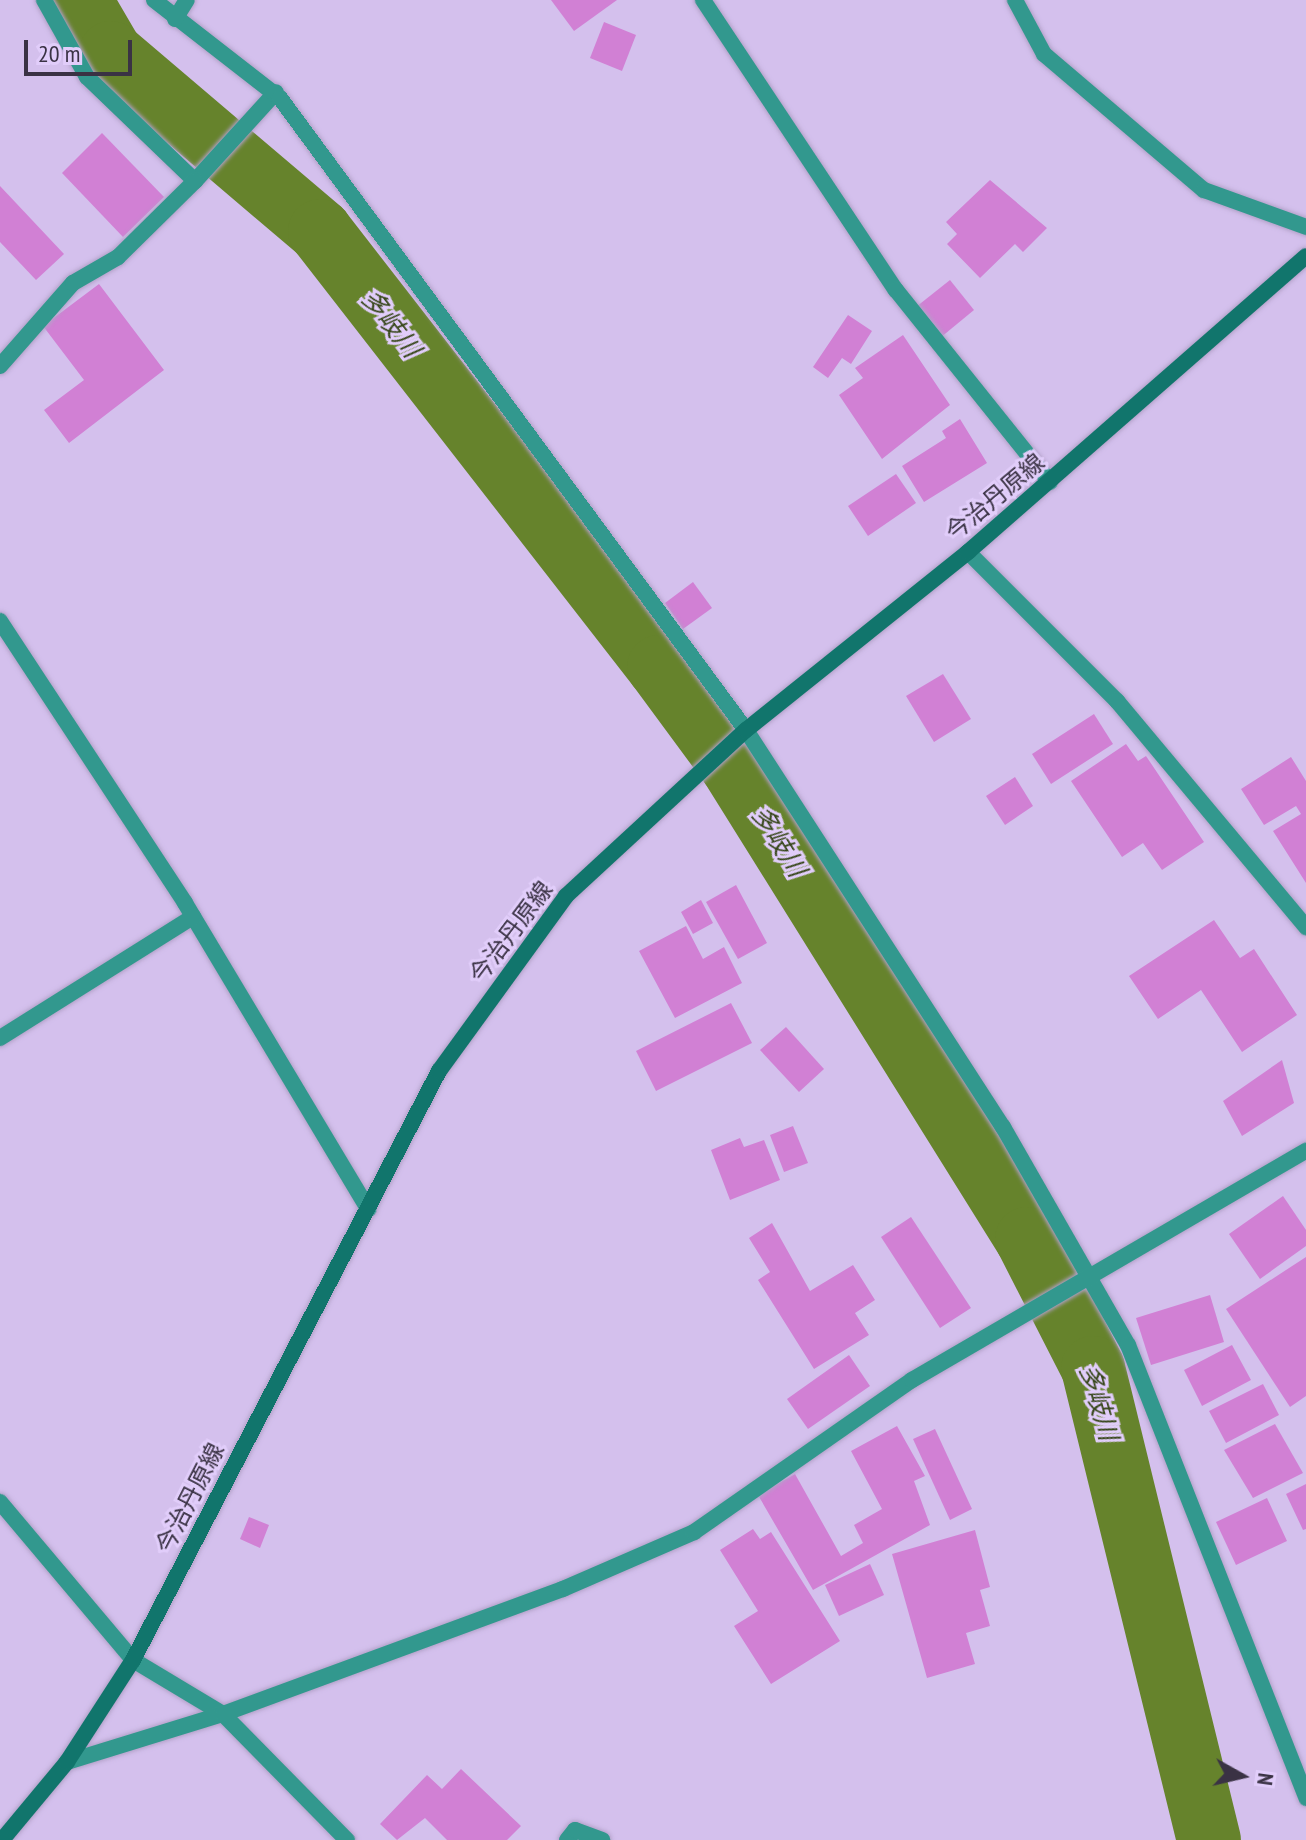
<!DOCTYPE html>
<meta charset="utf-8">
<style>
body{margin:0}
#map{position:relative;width:1306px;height:1840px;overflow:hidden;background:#d4c0ed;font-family:"PT Sans Narrow","Noto Sans JP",sans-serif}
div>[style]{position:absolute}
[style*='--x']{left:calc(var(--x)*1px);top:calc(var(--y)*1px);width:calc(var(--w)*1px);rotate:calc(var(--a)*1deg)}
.river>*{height:64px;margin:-32px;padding:0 32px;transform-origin:32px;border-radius:32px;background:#66832c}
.building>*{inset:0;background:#d180d4}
.roads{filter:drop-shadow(0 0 2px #b2a1c8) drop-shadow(0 0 2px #b2a1c8)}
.street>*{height:16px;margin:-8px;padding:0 8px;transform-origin:8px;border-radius:8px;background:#32988e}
.secondary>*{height:16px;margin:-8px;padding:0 8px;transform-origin:8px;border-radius:8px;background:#11756c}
span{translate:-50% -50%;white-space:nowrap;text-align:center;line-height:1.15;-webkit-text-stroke:6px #e1cdfa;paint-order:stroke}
.street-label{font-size:24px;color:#3a3244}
.water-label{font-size:26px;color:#364619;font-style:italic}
.north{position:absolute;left:1202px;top:1736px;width:80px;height:80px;-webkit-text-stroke:6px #e1cdfa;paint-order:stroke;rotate:98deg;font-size:22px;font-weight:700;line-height:32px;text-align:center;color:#3a3244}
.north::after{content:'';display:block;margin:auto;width:28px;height:36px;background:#3a3244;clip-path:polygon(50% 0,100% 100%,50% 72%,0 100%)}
.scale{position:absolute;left:24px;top:40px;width:108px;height:36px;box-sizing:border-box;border:4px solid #3a3244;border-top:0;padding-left:10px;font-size:24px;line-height:28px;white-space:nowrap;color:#3a3244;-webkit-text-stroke:6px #e1cdfa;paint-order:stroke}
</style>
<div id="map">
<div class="river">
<i style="--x:80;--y:0;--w:61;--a:59.7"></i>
<i style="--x:111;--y:53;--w:275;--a:40.4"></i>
<i style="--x:320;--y:231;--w:552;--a:52.13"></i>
<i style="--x:659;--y:667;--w:123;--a:53.6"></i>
<i style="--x:732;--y:766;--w:557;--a:58.05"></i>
<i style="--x:1027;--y:1239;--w:145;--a:62.9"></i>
<i style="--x:1093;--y:1368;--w:486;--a:76.2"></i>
</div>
<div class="building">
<i style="clip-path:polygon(551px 0,617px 0,574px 31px)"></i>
<i style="clip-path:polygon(604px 22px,636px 35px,622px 71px,590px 58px)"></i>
<i style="clip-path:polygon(102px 133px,164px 197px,123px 237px,62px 173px)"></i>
<i style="clip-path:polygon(990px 180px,1047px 228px,1023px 252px,1015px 244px,980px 278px,947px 244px,957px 234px,946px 222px)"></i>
<i style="clip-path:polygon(0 186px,64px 254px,36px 280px,0 242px)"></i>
<i style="clip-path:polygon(950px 280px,974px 310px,940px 338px,916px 307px)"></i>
<i style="clip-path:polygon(99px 284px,164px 370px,69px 443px,44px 410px,84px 380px,43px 326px)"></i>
<i style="clip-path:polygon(848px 315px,872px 331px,851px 364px,842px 358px,828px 378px,813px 367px)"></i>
<i style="clip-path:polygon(903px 335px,950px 405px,882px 459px,839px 395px,863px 378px,855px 368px)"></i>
<i style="clip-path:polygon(960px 419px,987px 463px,924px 502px,902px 466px,946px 438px,942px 431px)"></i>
<i style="clip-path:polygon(896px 474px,916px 503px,868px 536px,848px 506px)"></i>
<i style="clip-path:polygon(693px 582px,712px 608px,683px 629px,665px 603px)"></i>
<i style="clip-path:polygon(943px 674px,971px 719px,934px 742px,906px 696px)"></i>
<i style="clip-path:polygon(1094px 714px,1113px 744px,1051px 784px,1032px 754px)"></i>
<i style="clip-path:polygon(1126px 744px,1138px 761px,1146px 756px,1204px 842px,1162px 870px,1143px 843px,1122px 857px,1071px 781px)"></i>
<i style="clip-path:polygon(1291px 757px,1306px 781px,1306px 883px,1273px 831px,1301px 814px,1296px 806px,1264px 825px,1241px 789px)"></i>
<i style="clip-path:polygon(1015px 777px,1033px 806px,1005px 825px,986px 796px)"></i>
<i style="clip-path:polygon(736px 885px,767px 943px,738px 959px,706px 902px)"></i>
<i style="clip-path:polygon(701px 900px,713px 923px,693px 934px,681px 912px)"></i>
<i style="clip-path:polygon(1214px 920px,1240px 958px,1254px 949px,1297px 1015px,1242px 1052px,1201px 990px,1158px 1019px,1129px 976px)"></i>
<i style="clip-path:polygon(686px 926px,703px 959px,724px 947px,742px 983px,675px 1018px,639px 951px)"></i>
<i style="clip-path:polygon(731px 1003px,752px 1043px,656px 1091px,636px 1051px)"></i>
<i style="clip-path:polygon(786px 1027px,824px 1069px,799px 1092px,760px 1050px)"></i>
<i style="clip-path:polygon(1282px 1060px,1294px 1103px,1242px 1136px,1223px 1101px)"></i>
<i style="clip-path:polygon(793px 1126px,808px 1163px,784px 1172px,770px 1135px)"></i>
<i style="clip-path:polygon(740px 1138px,744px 1147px,764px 1140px,780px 1180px,730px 1200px,711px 1150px)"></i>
<i style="clip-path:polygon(1283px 1196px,1306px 1230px,1306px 1246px,1260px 1279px,1229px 1234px)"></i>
<i style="clip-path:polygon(911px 1217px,971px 1308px,940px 1328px,881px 1237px)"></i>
<i style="clip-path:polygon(772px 1223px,810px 1291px,853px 1265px,875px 1300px,855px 1313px,869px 1335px,814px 1369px,758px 1280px,770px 1272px,749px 1238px)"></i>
<i style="clip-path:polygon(1306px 1257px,1306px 1396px,1290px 1407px,1226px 1309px)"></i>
<i style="clip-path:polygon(1210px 1295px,1224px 1342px,1151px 1365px,1136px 1318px)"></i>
<i style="clip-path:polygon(1232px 1345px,1251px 1380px,1202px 1406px,1184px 1370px)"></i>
<i style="clip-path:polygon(849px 1355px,870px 1386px,808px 1429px,787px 1399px)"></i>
<i style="clip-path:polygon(1263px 1384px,1279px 1415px,1226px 1443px,1209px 1411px)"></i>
<i style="clip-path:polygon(1275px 1424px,1303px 1473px,1253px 1498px,1224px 1450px)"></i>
<i style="clip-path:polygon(897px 1426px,925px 1476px,914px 1481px,930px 1525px,813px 1590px,758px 1495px,795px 1474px,841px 1556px,863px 1543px,854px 1525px,882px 1509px,851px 1451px)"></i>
<i style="clip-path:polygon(935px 1429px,972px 1509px,950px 1520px,913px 1439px)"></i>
<i style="clip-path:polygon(1306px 1484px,1306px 1529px,1303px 1530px,1286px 1494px)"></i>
<i style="clip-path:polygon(1267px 1498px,1287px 1541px,1236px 1565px,1216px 1522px)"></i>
<i style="clip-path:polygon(249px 1517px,269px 1525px,260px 1548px,240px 1539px)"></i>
<i style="clip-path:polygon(753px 1529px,760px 1539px,771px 1532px,840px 1641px,771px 1684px,734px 1626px,758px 1611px,720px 1550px)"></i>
<i style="clip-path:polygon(975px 1530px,990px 1587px,980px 1590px,990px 1626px,966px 1633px,975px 1664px,927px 1678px,892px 1554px)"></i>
<i style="clip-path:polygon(870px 1564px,884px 1595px,839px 1616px,825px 1585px)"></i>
<i style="clip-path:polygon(461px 1769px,521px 1826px,507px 1840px,447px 1840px,425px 1818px,397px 1840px,380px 1824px,427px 1775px,442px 1789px)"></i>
</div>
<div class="roads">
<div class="street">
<i style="--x:44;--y:0;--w:88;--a:60.8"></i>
<i style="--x:87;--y:77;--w:150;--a:43.9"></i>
<i style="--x:195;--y:181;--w:120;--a:-47.7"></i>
<i style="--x:154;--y:0;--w:160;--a:37.9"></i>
<i style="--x:280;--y:98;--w:785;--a:53.6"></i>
<i style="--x:746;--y:730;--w:473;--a:57.1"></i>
<i style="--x:1003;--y:1127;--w:251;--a:60.2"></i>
<i style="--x:1128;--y:1345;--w:487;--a:68.5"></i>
<i style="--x:703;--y:0;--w:348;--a:56.4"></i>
<i style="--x:896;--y:290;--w:246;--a:51.3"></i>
<i style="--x:1015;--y:0;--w:61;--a:61.8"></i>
<i style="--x:1044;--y:54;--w:210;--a:40.4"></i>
<i style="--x:1204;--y:190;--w:109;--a:19.9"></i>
<i style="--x:175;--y:19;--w:22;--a:-58"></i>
<i style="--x:0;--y:366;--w:111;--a:-48.7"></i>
<i style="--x:73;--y:283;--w:52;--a:-30"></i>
<i style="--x:118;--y:257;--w:108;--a:-44.6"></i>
<i style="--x:968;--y:552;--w:211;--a:45"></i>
<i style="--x:1117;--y:701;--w:295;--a:50.1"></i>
<i style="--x:0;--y:621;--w:337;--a:56.7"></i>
<i style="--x:185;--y:903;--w:357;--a:59.1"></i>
<i style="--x:0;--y:1038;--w:228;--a:-32.1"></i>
<i style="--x:0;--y:1502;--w:207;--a:49.9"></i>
<i style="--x:133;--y:1660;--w:105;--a:31"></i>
<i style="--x:223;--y:1714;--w:177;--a:45.5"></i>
<i style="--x:67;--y:1762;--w:163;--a:-17.1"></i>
<i style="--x:223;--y:1714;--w:362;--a:-20.2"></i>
<i style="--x:563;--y:1589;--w:143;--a:-23.5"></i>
<i style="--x:694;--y:1532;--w:266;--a:-34.9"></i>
<i style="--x:912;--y:1380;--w:456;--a:-30.2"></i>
<i style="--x:567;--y:1840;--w:13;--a:-51"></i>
<i style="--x:575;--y:1830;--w:29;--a:20"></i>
</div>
<div class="secondary">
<i style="--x:2;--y:1840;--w:102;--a:-50.2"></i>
<i style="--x:67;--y:1762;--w:121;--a:-57.1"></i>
<i style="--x:133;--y:1660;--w:664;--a:-62.55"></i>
<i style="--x:439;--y:1071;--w:216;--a:-54"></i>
<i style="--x:566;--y:896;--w:245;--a:-42.7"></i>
<i style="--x:746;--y:730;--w:285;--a:-38.7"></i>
<i style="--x:968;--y:552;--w:449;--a:-41.2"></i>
</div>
</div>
<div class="street-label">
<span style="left:995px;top:497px;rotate:-40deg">今治丹原線</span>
<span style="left:511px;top:932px;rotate:-53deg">今治丹原線</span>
<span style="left:190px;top:1498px;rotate:-63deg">今治丹原線</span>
</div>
<div class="water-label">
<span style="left:391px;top:323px;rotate:52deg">多岐川</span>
<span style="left:779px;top:841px;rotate:58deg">多岐川</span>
<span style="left:1099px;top:1402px;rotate:74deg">多岐川</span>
</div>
<div class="north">N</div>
<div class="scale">20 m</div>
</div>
